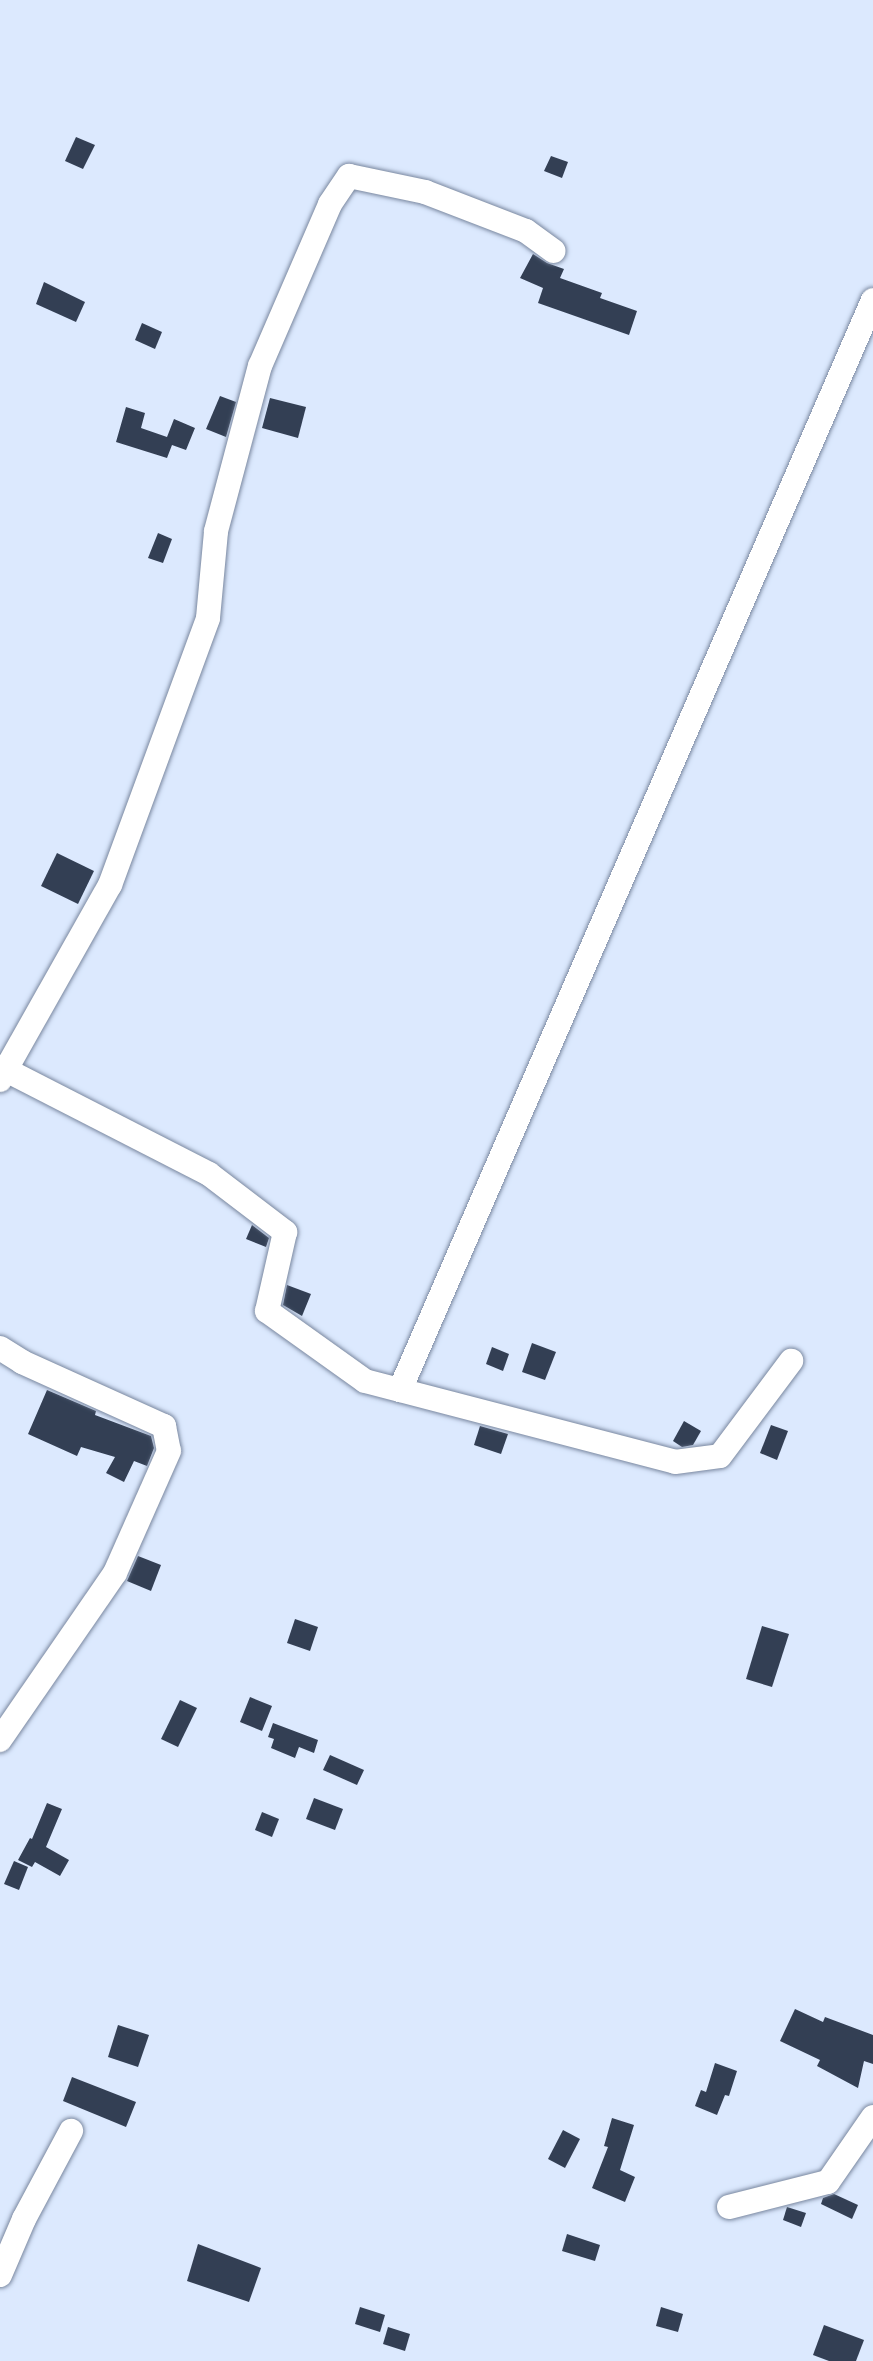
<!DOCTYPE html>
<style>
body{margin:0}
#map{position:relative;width:873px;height:2361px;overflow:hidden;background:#dce9fe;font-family:"Asap Condensed",sans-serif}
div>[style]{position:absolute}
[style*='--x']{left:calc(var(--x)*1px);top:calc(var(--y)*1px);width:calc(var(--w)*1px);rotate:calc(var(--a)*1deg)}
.building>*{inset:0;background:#333f54}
.roads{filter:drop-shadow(0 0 2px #79879f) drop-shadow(0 0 2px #79879f)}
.minor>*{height:24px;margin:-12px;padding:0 12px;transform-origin:12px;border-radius:12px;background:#fff}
span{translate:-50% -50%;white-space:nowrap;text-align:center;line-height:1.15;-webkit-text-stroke:6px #dce9fe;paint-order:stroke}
</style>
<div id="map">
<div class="building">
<i style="clip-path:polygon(76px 137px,95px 145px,83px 169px,65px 161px)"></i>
<i style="clip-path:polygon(551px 156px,568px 162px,562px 178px,544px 171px)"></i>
<i style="clip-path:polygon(533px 254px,547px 263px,564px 269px,560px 278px,602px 293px,600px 298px,637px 311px,629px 335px,538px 303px,543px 288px,520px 278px)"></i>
<i style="clip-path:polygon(44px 282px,85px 302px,76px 322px,36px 304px)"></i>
<i style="clip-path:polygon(142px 323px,162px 332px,155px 349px,135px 340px)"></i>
<i style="clip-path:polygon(220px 396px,236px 402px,226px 437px,206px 429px)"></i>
<i style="clip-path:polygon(270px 398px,306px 407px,298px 438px,262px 428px)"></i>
<i style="clip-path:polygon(126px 407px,145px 413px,141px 428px,167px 437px,174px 419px,195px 428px,186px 450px,172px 445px,167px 458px,116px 442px)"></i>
<i style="clip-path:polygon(158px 533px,172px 539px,163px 563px,148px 558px)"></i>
<i style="clip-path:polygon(57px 853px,94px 871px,78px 904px,41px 886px)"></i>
<i style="clip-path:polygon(252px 1225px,269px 1238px,266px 1247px,246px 1239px)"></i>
<i style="clip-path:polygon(287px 1285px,311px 1294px,302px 1316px,283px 1305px)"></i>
<i style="clip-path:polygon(532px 1343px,556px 1352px,545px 1380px,522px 1372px)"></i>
<i style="clip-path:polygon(492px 1347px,509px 1354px,503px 1371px,486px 1364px)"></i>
<i style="clip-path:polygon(47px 1390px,96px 1411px,95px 1415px,151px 1436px,154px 1448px,147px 1466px,134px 1461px,124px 1482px,106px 1473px,115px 1457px,81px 1447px,77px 1456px,28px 1434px)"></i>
<i style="clip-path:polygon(684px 1421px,701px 1431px,693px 1445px,682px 1447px,673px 1441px)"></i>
<i style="clip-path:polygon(771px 1425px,788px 1431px,777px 1460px,760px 1453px)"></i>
<i style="clip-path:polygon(480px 1426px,508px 1434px,501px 1454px,474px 1445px)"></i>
<i style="clip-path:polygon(138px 1556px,161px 1565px,151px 1591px,127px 1581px)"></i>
<i style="clip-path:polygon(295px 1619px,318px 1627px,310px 1651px,287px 1643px)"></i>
<i style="clip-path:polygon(762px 1626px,789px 1634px,772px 1687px,746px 1679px)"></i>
<i style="clip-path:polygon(250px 1697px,272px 1706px,262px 1731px,240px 1722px)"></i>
<i style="clip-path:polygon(180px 1700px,197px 1708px,178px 1747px,161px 1739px)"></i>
<i style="clip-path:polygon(273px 1723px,318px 1740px,314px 1753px,299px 1747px,295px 1758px,271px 1748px,274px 1739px,268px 1737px)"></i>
<i style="clip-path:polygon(330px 1755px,364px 1770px,357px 1785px,323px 1770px)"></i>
<i style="clip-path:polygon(314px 1798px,343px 1809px,335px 1830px,306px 1819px)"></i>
<i style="clip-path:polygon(47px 1803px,62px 1809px,46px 1847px,69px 1860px,60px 1876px,35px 1862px,32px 1867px,18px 1860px,30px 1838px,32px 1839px)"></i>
<i style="clip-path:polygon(262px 1812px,279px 1819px,272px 1837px,255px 1830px)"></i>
<i style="clip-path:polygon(14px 1861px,28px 1867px,19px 1890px,4px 1884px)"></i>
<i style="clip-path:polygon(795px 2009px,823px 2022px,825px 2017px,873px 2035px,873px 2064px,864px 2061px,858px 2088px,817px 2066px,820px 2060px,780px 2041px)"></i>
<i style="clip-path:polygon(118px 2025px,149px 2035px,138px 2067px,108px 2057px)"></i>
<i style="clip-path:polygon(715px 2063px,737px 2071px,729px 2096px,725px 2095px,717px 2115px,695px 2106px,701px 2090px,706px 2092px)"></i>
<i style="clip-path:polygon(72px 2077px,136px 2102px,126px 2127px,63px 2101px)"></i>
<i style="clip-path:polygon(612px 2118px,634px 2125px,620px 2170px,635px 2177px,625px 2202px,592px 2188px,608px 2147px,604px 2146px)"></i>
<i style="clip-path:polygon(563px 2130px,580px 2139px,565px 2168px,548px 2159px)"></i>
<i style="clip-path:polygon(834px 2194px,858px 2205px,852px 2219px,821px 2204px,823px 2198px)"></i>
<i style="clip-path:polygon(787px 2207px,806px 2213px,801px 2227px,783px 2220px)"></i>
<i style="clip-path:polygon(567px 2234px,600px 2245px,595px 2261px,562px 2251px)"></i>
<i style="clip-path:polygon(198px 2244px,261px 2268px,249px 2302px,187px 2281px)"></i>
<i style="clip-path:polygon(360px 2307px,385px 2315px,380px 2332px,355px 2324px)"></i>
<i style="clip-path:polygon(661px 2307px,683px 2314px,678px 2332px,656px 2326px)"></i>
<i style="clip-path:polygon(824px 2325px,864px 2340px,856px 2361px,829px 2361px,813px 2355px)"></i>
<i style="clip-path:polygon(388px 2327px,410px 2334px,405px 2351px,383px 2344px)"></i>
</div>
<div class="roads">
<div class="minor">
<i style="--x:0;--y:1067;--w:235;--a:27.1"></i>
<i style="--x:209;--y:1174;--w:96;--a:37.3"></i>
<i style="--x:285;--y:1232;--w:81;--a:102.8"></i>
<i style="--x:267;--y:1311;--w:120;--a:35.5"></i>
<i style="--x:365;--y:1381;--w:320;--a:14.6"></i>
<i style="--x:675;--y:1462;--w:45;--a:-7.6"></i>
<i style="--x:720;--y:1456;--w:119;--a:-53.2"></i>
<i style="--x:0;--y:1080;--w:224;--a:-60.6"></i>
<i style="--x:110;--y:885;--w:284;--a:-69.8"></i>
<i style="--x:208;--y:618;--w:87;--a:-84.7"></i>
<i style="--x:216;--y:531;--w:171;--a:-75.1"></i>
<i style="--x:260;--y:366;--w:176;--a:-66.6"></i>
<i style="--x:330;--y:204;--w:34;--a:-56"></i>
<i style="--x:349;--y:176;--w:78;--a:11.9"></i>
<i style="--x:425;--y:192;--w:108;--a:21.1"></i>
<i style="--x:526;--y:231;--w:34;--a:36"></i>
<i style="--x:0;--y:1348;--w:26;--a:32"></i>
<i style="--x:22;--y:1362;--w:156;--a:24.3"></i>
<i style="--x:164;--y:1426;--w:25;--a:79"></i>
<i style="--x:169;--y:1451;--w:133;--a:113.9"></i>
<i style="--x:115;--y:1573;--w:203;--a:124.6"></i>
<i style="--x:400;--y:1390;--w:1188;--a:-66.54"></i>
<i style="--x:729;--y:2207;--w:102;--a:-14.2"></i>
<i style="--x:828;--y:2182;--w:79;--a:-55.3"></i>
<i style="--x:0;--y:2275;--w:61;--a:-66.8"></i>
<i style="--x:24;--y:2219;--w:100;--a:-61.9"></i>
</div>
</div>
</div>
